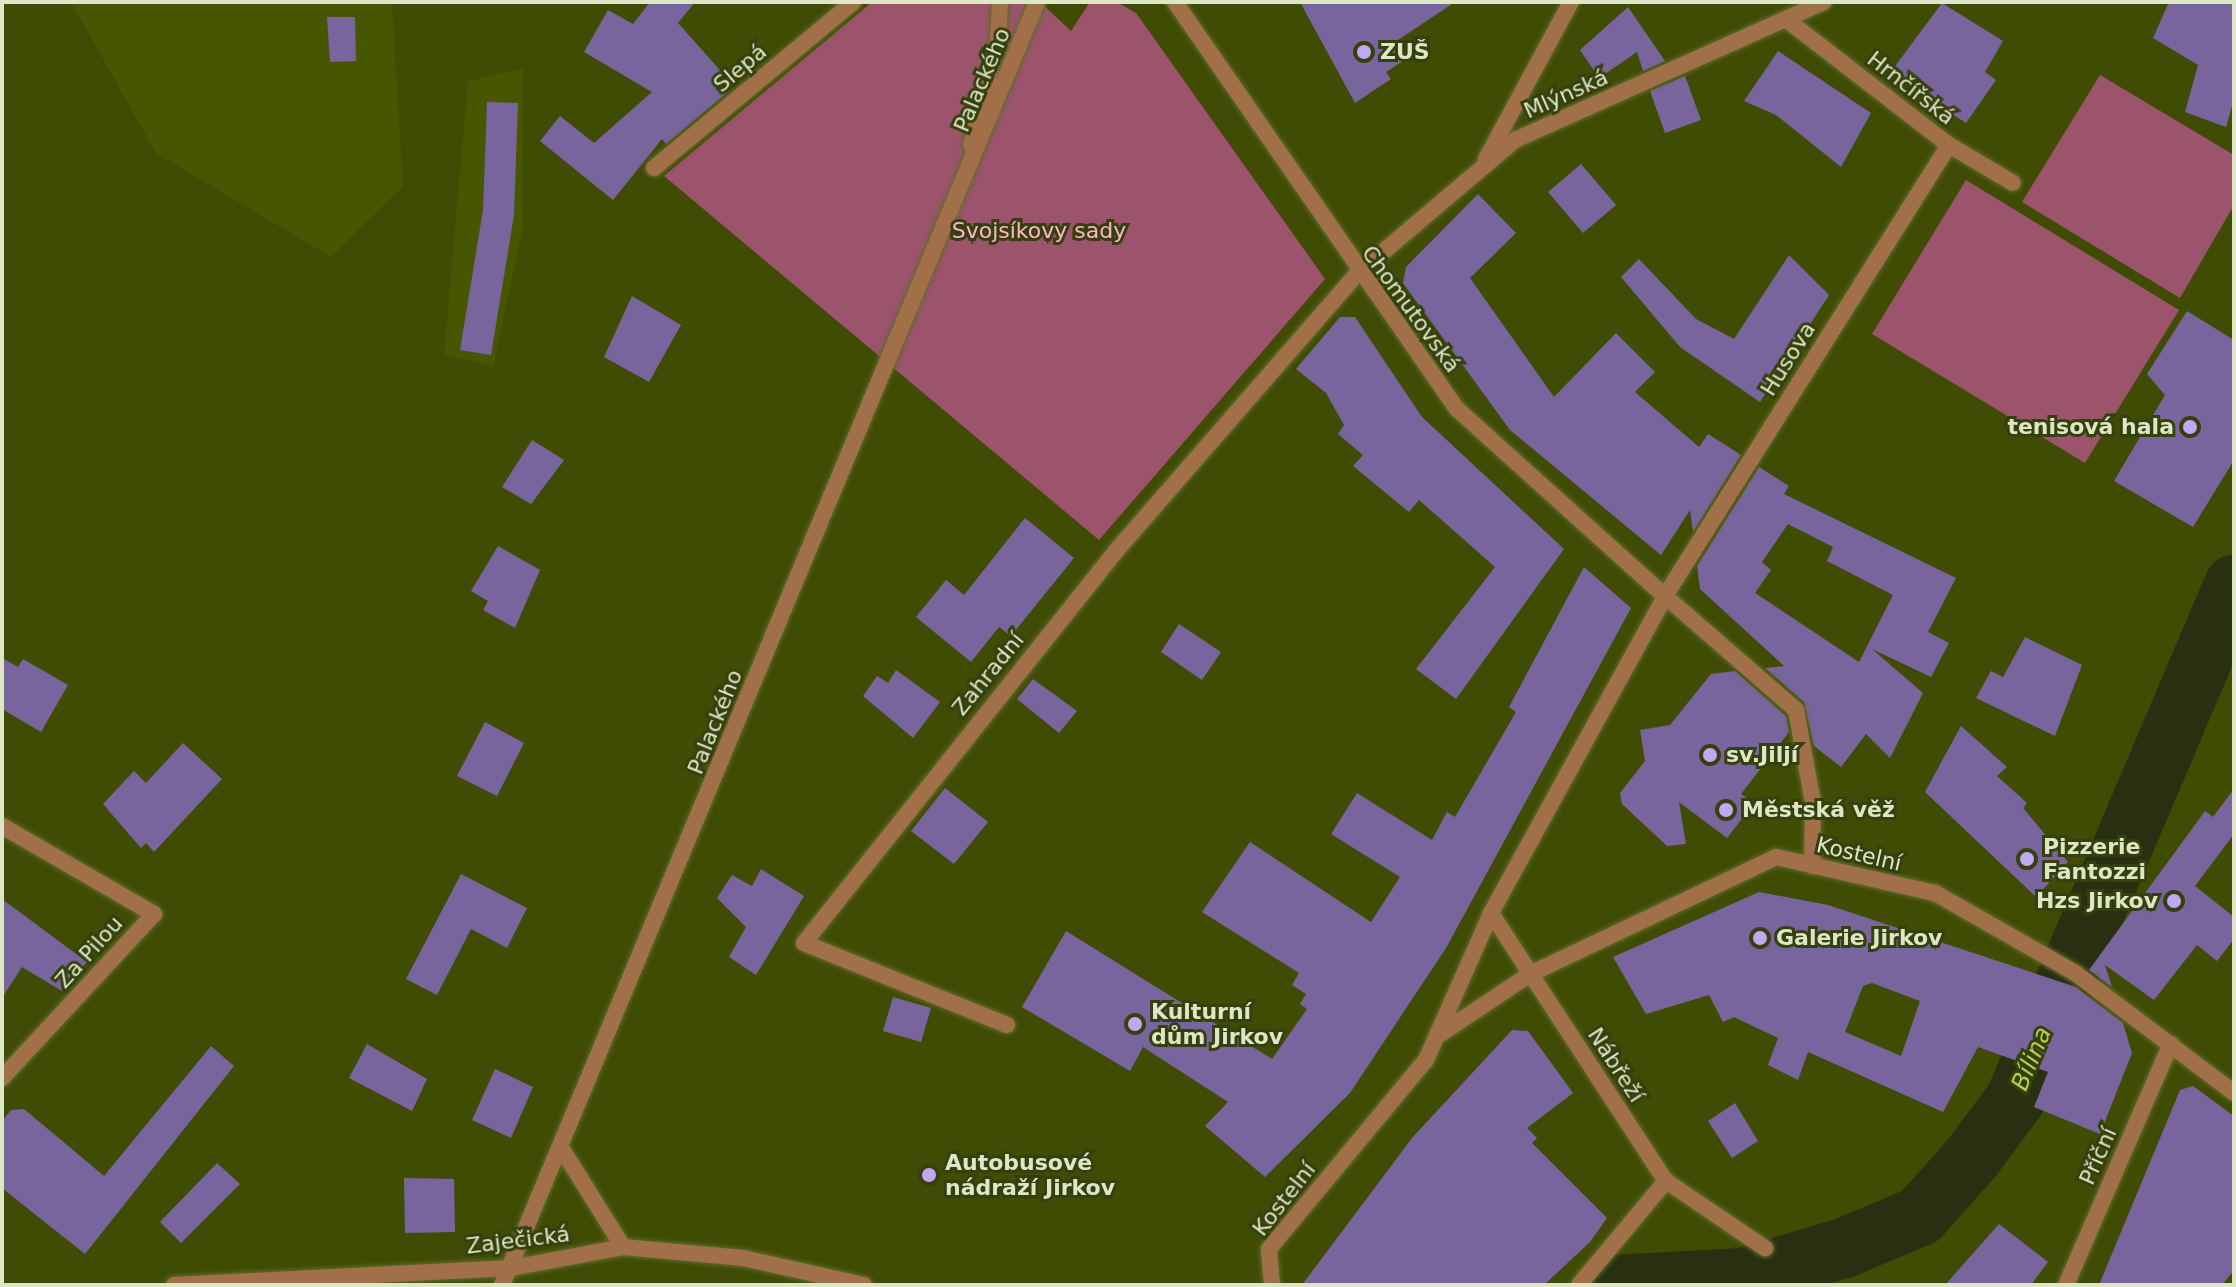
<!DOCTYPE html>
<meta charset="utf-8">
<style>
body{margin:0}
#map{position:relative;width:2236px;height:1287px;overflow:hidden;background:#404c04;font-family:"DejaVu Sans",sans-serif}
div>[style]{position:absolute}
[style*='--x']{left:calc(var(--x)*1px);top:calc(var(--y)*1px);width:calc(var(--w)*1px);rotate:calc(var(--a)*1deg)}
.built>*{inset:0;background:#485501}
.green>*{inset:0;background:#9b546b}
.river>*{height:60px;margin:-30px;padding:0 30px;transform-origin:30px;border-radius:30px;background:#292f11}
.building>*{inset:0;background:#79659e}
.roads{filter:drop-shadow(0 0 2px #5f6b2b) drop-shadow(0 0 2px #5f6b2b)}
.pedestrian>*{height:16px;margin:-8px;padding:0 8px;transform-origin:8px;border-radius:8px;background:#a17049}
.minor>*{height:16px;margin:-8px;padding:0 8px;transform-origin:8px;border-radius:8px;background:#a17049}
.tertiary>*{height:16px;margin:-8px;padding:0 8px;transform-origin:8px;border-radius:8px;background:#a17049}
.dots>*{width:22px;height:22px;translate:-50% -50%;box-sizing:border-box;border:4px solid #36400e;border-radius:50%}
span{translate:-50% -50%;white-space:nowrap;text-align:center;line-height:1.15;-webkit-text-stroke:6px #36400e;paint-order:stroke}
.poi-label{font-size:22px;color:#dde6c5;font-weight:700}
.left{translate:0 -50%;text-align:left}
.right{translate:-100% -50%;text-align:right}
.street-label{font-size:22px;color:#dde6c5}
.park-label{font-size:22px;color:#feb3ca}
.water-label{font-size:24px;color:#b4cd4f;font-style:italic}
.frame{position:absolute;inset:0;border:4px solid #dde6c5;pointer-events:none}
</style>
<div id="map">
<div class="built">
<i style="clip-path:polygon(71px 2px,392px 2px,403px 186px,331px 257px,156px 153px)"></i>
<i style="clip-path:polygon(523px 69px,523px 226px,493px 367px,444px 354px,468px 81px)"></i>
</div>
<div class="green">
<i style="clip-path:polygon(872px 2px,1040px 2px,1071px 31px,1090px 2px,1117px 2px,1136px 13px,1325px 279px,1099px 540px,664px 176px)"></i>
<i style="clip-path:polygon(2100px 75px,2234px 155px,2234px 205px,2180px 298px,2022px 202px)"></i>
<i style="clip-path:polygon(1966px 180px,2179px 310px,2085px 463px,1872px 334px)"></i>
</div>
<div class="river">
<i style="--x:1613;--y:1285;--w:129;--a:-3.1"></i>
<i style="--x:1742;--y:1278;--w:106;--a:-16.4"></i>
<i style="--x:1844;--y:1248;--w:82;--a:-22.8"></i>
<i style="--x:1920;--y:1216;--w:76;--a:-48.2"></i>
<i style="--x:1971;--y:1159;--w:74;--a:-53.3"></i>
<i style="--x:2015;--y:1100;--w:560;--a:-66.96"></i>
</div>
<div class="building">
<i style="clip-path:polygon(650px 2px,695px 2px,678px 23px,726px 77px,721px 81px,729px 91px,666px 144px,662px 139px,613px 200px,540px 141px,560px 116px,594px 143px,652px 92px,584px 52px,608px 10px,633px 24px)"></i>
<i style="clip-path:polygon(1300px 2px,1455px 2px,1395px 42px,1406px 59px,1386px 72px,1391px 79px,1355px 103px)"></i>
<i style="clip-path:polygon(2169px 2px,2234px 2px,2234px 100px,2226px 127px,2185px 112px,2198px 65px,2153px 38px)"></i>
<i style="clip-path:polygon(1942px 3px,2003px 41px,1985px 72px,1996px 80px,1966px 123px,1890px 73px)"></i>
<i style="clip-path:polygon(1628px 7px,1665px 61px,1643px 71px,1637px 52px,1599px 78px,1580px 50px)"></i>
<i style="clip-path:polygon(327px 17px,355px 17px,356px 61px,330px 62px)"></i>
<i style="clip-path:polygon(1778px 51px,1871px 113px,1841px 167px,1776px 115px,1744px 101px)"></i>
<i style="clip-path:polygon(1685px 76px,1701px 120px,1665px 133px,1650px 91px)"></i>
<i style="clip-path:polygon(487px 102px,518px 103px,514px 215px,491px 355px,460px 350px,483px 210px)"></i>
<i style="clip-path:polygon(1581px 164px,1616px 205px,1583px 233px,1548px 192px)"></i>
<i style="clip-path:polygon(1478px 194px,1516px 233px,1470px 278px,1554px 397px,1616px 333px,1655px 372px,1635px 392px,1699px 447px,1708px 434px,1741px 455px,1693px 532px,1690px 510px,1661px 555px,1510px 430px,1403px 283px,1406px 267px)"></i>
<i style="clip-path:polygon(1789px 255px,1829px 295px,1760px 402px,1680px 347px,1621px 277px,1639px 259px,1696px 319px,1734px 339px)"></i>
<i style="clip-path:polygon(632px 296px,681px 325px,649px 382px,604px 357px)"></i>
<i style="clip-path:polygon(2187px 311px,2234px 340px,2234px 460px,2193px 527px,2114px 481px,2165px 395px,2147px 374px)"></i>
<i style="clip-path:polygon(1340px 317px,1355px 317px,1422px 417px,1564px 549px,1456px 699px,1416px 669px,1495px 567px,1419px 500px,1409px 512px,1353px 466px,1363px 455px,1338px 434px,1344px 425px,1326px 393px,1296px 369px)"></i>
<i style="clip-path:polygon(532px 440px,564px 460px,531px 504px,502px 487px)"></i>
<i style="clip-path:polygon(evenodd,1759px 467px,1789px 486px,1784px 494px,1956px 578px,1928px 632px,1949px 643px,1931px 677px,1872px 649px,1923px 693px,1890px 758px,1866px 734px,1841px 767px,1814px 746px,1804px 702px,1765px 668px,1784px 666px,1700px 589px,1697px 566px,1759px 467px,1788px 524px,1833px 547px,1827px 561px,1893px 595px,1859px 662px,1755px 593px,1771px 570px,1762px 562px,1788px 524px)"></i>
<i style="clip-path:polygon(1025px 518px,1074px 558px,1011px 636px,999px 627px,971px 662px,916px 617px,946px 580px,964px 595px)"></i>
<i style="clip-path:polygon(498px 546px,540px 570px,515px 628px,483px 610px,488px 601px,471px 591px)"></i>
<i style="clip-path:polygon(1584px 567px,1631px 608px,1446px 948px,1350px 1093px,1265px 1177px,1205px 1126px,1228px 1102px,1143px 1047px,1130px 1071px,1022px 1007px,1066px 931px,1272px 1059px,1307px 1009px,1300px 1004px,1306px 994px,1292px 985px,1299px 973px,1202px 912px,1250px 842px,1371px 922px,1400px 877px,1331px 834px,1357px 793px,1432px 840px,1447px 812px,1455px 817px,1516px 712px,1509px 707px)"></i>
<i style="clip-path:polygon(1179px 624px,1221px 652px,1202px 680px,1161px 652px)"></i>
<i style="clip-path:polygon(2025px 637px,2082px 665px,2055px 736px,1976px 698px,1991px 671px,2003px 677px)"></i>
<i style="clip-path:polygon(2px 658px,18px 667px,23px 659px,68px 685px,41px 732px,2px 709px)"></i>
<i style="clip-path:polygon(896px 670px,940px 702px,913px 738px,863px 696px,877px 676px,888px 683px)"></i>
<i style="clip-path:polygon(1735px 671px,1786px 716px,1789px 732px,1741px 794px,1754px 803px,1727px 838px,1679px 802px,1686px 844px,1667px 846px,1622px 804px,1620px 793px,1645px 761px,1640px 730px,1670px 725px,1711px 674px)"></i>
<i style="clip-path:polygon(1033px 679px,1077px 711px,1059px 733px,1017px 699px)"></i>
<i style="clip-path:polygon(485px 722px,524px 743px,497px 796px,457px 776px)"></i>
<i style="clip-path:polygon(1961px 726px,2007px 767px,1997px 776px,2027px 803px,2023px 808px,2068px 862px,2036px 897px,1925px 792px)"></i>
<i style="clip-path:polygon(183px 743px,222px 779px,154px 852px,146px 843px,141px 848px,103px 804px,134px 771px,146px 783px)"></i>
<i style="clip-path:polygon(945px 788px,988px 822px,954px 864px,911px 831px)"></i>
<i style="clip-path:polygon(2234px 789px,2234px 834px,2195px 886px,2234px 917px,2234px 939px,2217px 961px,2197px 945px,2154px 1000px,2105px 965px,2112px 987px,2089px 970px,2205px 811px,2213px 817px)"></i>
<i style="clip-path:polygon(761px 869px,804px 896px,756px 975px,729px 957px,746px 927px,717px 898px,732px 875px,752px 886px)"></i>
<i style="clip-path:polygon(461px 874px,527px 908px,507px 948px,471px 929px,437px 995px,406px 979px)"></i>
<i style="clip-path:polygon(evenodd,1759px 892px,1828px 905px,2076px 987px,2123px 1023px,2132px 1053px,2100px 1134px,2034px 1107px,2048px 1072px,1978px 1047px,1943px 1112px,1808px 1052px,1798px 1080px,1768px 1065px,1778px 1038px,1734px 1017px,1723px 1022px,1709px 995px,1646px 1014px,1613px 957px,1759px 892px,1872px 983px,1920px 1001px,1901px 1056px,1845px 1032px,1863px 986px,1872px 983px)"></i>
<i style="clip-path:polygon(2px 899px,87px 962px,62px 991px,22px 967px,2px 998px)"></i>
<i style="clip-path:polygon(893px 997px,931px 1008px,921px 1042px,883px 1031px)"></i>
<i style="clip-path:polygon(1512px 1030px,1528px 1031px,1573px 1093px,1527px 1128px,1537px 1138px,1532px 1143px,1607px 1218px,1590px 1242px,1544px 1285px,1302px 1285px,1412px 1138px)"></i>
<i style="clip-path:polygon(367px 1044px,427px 1079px,412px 1111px,349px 1078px)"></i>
<i style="clip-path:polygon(211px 1046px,234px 1066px,85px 1254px,2px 1188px,3px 1120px,11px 1110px,24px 1109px,104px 1176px)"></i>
<i style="clip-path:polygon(495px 1069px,533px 1087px,511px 1138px,472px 1120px)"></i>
<i style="clip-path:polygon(2193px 1086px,2234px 1116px,2234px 1270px,2222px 1285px,2099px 1285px,2180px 1090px)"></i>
<i style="clip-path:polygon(1735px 1103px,1758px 1141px,1732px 1158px,1708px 1121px)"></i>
<i style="clip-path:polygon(217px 1163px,240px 1184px,181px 1243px,160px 1222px)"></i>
<i style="clip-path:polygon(404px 1178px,454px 1179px,455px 1232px,405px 1233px)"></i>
<i style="clip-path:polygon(1999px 1224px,2048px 1262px,2031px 1285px,1945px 1285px)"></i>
</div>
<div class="roads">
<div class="pedestrian">
<i style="--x:1665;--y:596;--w:174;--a:41"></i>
<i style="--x:1796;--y:710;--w:95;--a:79.6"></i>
<i style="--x:1813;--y:803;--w:63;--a:90.9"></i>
<i style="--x:2066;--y:1285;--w:263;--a:-66.5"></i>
</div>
<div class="minor">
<i style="--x:1175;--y:2;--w:495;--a:55.3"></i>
<i style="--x:1457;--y:409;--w:280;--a:42"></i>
<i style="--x:1787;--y:20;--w:205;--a:37.7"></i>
<i style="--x:1949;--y:145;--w:74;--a:30.7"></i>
<i style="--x:1486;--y:159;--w:179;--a:-61.6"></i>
<i style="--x:654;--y:168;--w:259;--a:-39.8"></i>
<i style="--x:2;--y:826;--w:176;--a:30.1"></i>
<i style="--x:154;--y:914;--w:224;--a:132.8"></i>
<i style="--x:1491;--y:913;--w:320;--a:56.9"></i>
<i style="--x:1007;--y:1025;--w:219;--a:-158"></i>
<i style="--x:804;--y:943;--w:501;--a:-51.48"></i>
<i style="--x:1116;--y:551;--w:367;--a:-49"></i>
<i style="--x:1357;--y:274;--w:207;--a:-40.3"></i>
<i style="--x:1515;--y:140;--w:338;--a:-24.1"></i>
<i style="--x:1442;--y:1033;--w:106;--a:-33.8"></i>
<i style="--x:1530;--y:974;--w:272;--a:-25.4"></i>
<i style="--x:1776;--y:857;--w:163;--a:12.8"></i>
<i style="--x:1935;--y:893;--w:161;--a:29.7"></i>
<i style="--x:2075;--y:973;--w:199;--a:37"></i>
<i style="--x:562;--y:1149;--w:115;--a:58.1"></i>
<i style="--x:1272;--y:1285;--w:36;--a:-95"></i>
<i style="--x:1269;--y:1249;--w:246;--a:-50.3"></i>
<i style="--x:1426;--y:1060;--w:161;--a:-66.1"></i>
<i style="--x:1491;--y:913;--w:362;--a:-61.2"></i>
<i style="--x:1665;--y:596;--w:533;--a:-57.8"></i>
<i style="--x:1579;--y:1285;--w:136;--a:-50.1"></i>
<i style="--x:1666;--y:1181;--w:120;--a:34.1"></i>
</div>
<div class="tertiary">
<i style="--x:971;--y:145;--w:108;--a:-75.6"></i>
<i style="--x:998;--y:40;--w:38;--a:-87"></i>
<i style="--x:174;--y:1285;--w:337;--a:-2.9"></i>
<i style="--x:511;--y:1268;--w:114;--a:-10.6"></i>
<i style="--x:623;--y:1247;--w:121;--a:5.2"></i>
<i style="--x:743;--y:1258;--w:124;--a:12.6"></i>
<i style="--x:502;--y:1285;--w:1390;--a:-67.36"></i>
</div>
</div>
<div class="dots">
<i style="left:1364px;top:52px;background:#c1a8f3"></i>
<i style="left:2190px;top:427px;background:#c1a8f3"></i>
<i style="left:1710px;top:755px;background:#c1a8f3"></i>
<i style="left:1726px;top:810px;background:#c1a8f3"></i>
<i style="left:2027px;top:859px;background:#c1a8f3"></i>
<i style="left:2174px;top:901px;background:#c1a8f3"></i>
<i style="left:1760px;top:938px;background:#c1a8f3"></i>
<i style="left:1135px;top:1024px;background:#c1a8f3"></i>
<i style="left:929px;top:1175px;background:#c1a8f3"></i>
</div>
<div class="poi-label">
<span class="left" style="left:1380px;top:52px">ZUŠ</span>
<span class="right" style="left:2174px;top:427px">tenisová hala</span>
<span class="left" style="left:1726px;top:755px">sv.Jiljí</span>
<span class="left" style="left:1742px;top:810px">Městská věž</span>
<span class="left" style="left:2043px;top:859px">Pizzerie<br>Fantozzi</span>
<span class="right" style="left:2158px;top:901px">Hzs Jirkov</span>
<span class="left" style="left:1776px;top:938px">Galerie Jirkov</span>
<span class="left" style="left:1151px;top:1024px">Kulturní<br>dům Jirkov</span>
<span class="left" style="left:945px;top:1175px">Autobusové<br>nádraží Jirkov</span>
</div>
<div class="street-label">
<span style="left:740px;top:68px;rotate:-40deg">Slepá</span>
<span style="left:982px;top:80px;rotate:-67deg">Palackého</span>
<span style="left:1911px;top:88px;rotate:38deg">Hrnčířská</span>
<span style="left:1566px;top:94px;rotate:-24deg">Mlýnská</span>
<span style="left:1411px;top:309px;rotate:54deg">Chomutovská</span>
<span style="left:1788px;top:359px;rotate:-58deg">Husova</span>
<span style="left:988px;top:674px;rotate:-51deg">Zahradní</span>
<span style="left:715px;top:722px;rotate:-68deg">Palackého</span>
<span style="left:1859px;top:854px;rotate:13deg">Kostelní</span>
<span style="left:89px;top:952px;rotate:-48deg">Za Pilou</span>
<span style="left:1616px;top:1065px;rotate:57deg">Nábřeží</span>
<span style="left:2098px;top:1156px;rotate:-66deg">Příční</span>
<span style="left:1284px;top:1199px;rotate:-52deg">Kostelní</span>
<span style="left:518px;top:1240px;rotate:-7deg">Zaječická</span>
</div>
<div class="park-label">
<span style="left:1039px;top:231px">Svojsíkovy sady</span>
</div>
<div class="water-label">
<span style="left:2032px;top:1059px;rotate:-67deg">Bílina</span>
</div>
<div class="frame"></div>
</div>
